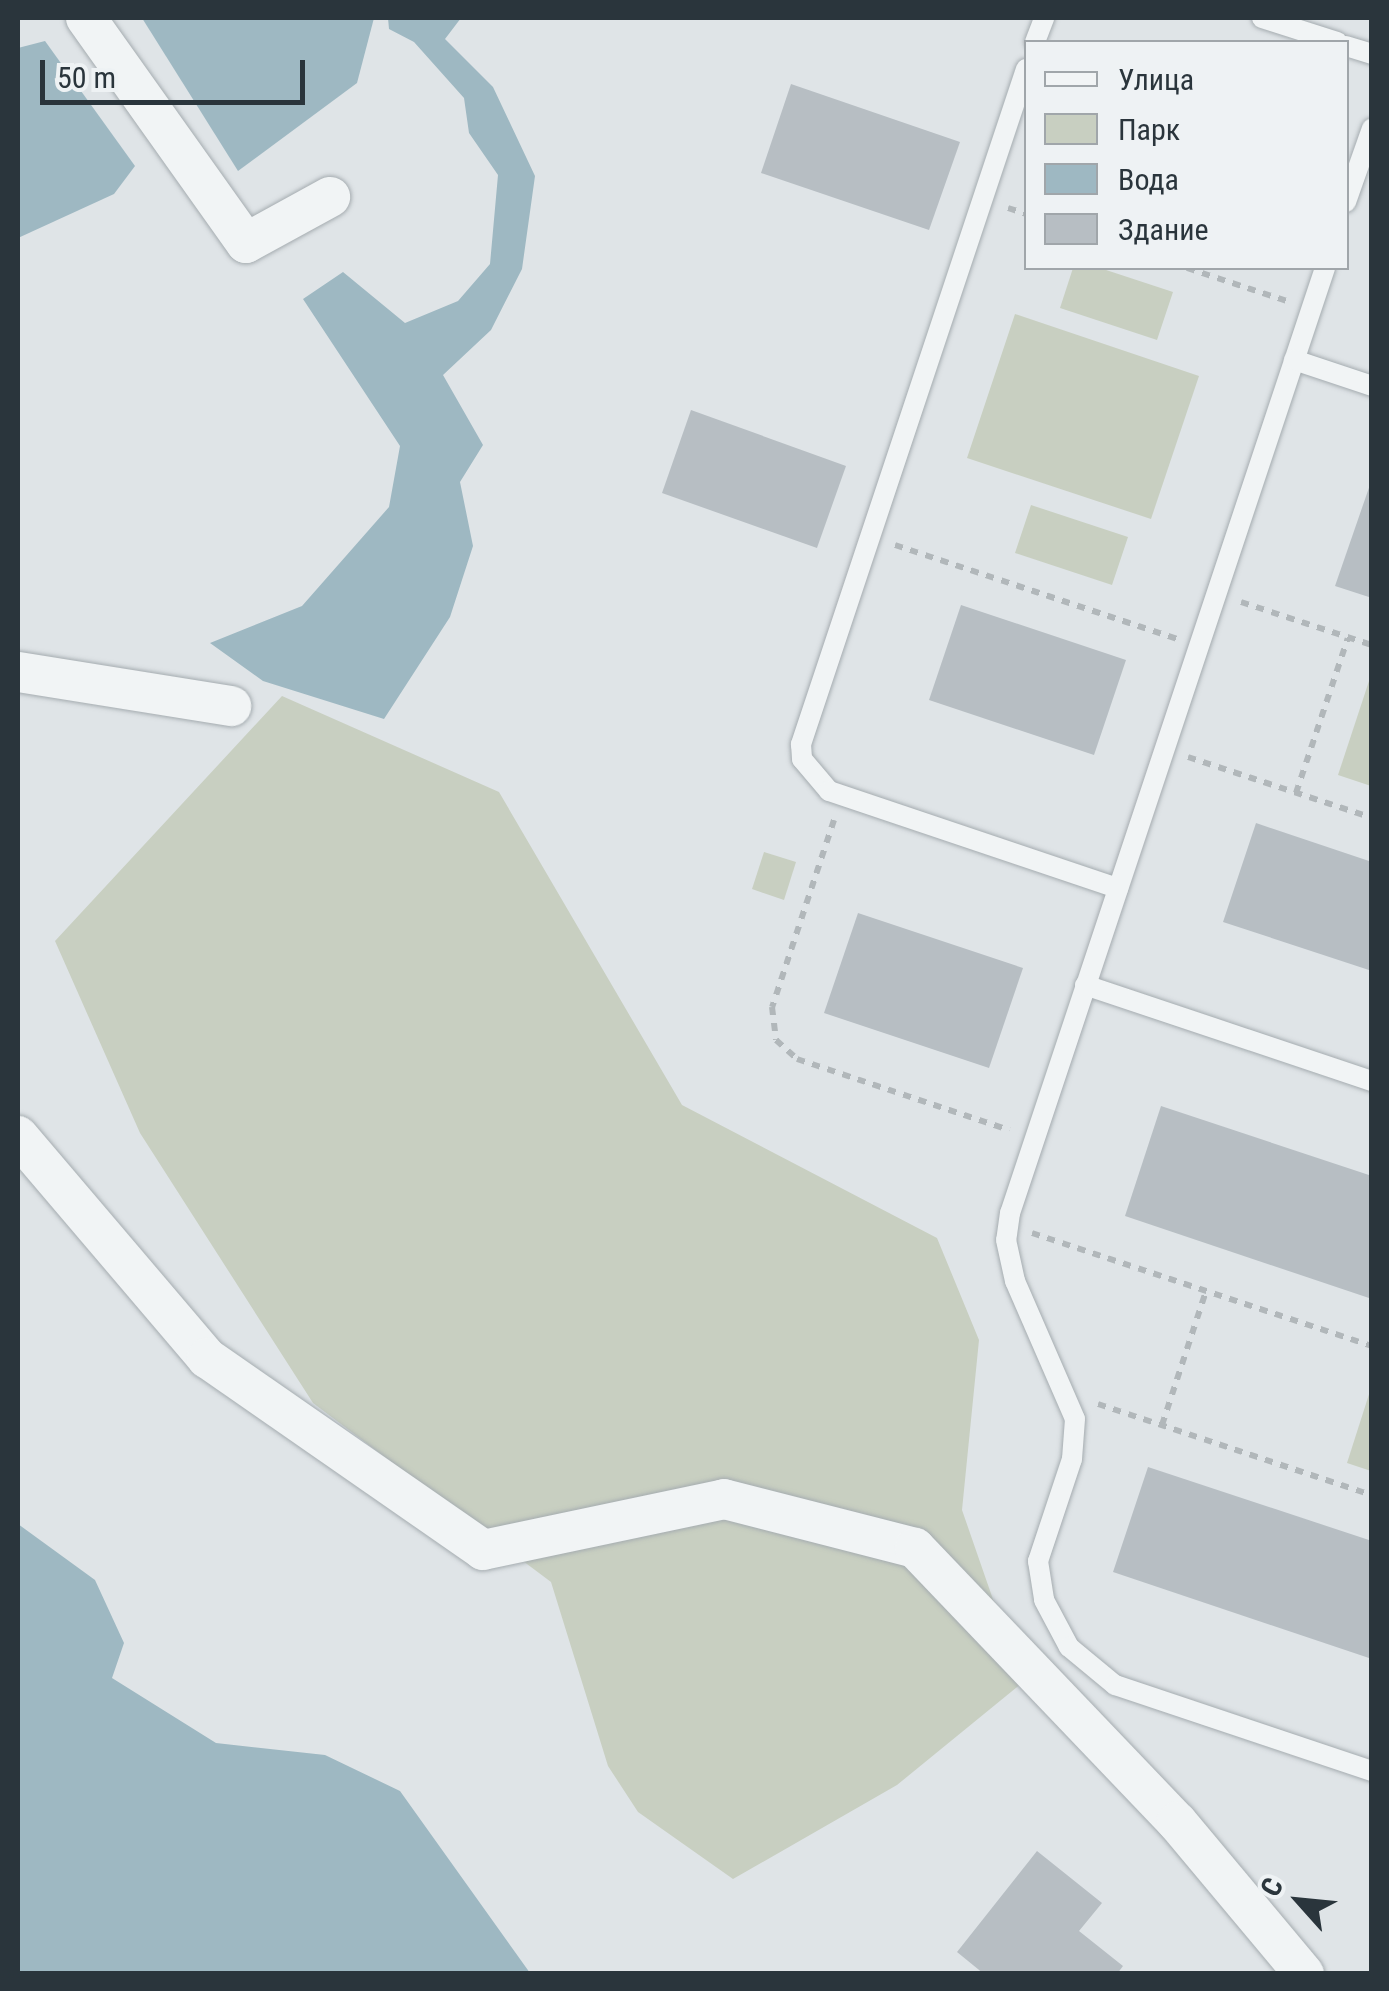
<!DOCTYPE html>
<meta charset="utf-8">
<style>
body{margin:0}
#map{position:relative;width:1389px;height:1991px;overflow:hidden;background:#dfe4e7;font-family:"Roboto Condensed",sans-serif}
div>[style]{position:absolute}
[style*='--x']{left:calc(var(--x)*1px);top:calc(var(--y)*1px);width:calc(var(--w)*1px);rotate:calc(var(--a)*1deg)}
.green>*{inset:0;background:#c8cfc1}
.water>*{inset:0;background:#9eb8c2}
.building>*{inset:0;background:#b7bec3}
.path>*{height:6px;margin-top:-3px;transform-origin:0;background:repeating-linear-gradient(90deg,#b1b7ba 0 8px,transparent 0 16px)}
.roads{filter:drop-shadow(0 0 2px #a5acb0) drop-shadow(0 0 2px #a5acb0)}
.lane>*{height:20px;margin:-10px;padding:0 10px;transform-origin:10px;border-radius:10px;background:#f1f4f5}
.street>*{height:40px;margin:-20px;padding:0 20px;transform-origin:20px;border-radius:20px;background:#f1f4f5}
span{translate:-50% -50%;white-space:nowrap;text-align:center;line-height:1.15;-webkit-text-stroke:9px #eef2f4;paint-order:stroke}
.frame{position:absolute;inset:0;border:20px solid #2a353c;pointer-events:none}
.legend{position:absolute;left:1024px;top:40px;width:325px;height:230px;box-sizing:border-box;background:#eef2f4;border:2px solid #a0a6aa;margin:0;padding:12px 18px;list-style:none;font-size:30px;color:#2a353c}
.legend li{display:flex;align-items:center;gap:20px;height:50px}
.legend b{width:50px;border:2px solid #a0a6aa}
.north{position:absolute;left:1249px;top:1851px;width:100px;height:100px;-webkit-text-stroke:8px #eef2f4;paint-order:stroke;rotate:297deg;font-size:28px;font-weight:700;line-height:40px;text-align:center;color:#2a353c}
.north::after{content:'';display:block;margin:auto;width:35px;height:45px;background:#2a353c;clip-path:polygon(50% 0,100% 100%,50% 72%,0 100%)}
.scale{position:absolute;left:40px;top:60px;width:265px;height:45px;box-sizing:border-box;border:5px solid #2a353c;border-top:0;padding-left:12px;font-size:30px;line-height:35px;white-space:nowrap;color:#2a353c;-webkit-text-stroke:8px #eef2f4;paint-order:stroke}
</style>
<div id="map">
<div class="green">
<i style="clip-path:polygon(1073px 268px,1100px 268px,1173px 292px,1157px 340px,1060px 308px)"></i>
<i style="clip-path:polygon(1015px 314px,1199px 376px,1151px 519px,967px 458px)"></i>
<i style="clip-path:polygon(1031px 505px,1128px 537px,1112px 585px,1015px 553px)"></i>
<i style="clip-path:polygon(1370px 678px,1372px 679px,1371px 786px,1338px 775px)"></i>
<i style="clip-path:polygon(282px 696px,499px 792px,682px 1105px,937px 1238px,979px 1340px,962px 1510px,1022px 1683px,897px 1785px,733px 1879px,638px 1812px,608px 1766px,551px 1582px,313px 1403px,140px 1133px,55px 941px)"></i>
<i style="clip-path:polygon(764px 852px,796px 862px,784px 900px,752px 889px)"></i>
<i style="clip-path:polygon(1371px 1388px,1372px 1471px,1371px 1471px,1347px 1463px)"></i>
</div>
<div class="water">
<i style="clip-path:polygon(142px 18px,374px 18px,357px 83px,238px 171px)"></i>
<i style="clip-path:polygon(388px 18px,461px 18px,445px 39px,493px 87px,535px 176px,522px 269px,491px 330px,443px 375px,483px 445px,460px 482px,473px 546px,450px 617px,384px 719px,263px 681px,210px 643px,302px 606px,389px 507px,400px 446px,303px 299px,343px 272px,405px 323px,458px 301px,490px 264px,498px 175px,469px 133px,464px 98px,414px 42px,389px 29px)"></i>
<i style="clip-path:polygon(45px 41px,135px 166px,114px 194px,18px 238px,18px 48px)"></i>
<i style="clip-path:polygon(18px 1524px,95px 1580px,124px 1643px,112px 1678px,216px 1743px,325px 1755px,400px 1791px,530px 1973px,18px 1973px)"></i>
</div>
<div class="building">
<i style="clip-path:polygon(791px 84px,960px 142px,929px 230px,761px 173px)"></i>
<i style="clip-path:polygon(691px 410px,846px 466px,817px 548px,662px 493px)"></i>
<i style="clip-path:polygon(1372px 479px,1372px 598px,1335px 586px)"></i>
<i style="clip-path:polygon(961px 605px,1126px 660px,1094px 755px,929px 700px)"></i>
<i style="clip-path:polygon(1256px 823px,1372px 862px,1372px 971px,1223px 922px)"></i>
<i style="clip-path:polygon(858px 913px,1023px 968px,989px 1068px,824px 1013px)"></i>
<i style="clip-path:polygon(1161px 1106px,1372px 1176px,1372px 1299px,1125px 1216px)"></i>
<i style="clip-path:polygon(1148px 1467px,1372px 1541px,1372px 1659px,1113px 1572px)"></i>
<i style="clip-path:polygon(1037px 1851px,1102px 1903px,1079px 1931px,1123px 1966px,1117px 1974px,984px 1974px,957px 1952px)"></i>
</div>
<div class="path">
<i style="--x:1008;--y:208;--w:19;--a:18"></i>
<i style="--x:1187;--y:268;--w:108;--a:18.3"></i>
<i style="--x:895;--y:545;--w:298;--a:18.4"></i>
<i style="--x:1241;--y:602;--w:138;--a:18.2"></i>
<i style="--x:1188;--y:757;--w:194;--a:18.3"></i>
<i style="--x:1296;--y:793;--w:163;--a:-71.5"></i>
<i style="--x:834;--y:820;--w:197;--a:108.3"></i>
<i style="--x:772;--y:1007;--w:33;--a:83"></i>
<i style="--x:776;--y:1040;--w:28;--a:42"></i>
<i style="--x:797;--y:1059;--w:224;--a:18.5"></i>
<i style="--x:1032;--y:1233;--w:358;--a:18.4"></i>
<i style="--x:1098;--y:1404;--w:289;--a:18.4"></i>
<i style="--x:1162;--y:1425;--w:141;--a:-71.8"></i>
</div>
<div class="roads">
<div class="lane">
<i style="--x:1262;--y:18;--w:79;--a:17.7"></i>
<i style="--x:1035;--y:42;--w:26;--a:-69"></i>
<i style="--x:1346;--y:46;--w:27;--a:17"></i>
<i style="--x:1026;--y:69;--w:712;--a:108.43"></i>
<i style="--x:801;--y:744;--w:15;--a:86"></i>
<i style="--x:802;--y:759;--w:42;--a:49.8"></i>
<i style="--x:829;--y:791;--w:305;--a:18.6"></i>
<i style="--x:1346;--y:202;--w:78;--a:-70.6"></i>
<i style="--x:1325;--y:268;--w:996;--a:108.43"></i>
<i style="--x:1010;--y:1213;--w:27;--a:98"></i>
<i style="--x:1006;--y:1240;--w:42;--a:77.6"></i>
<i style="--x:1015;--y:1281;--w:150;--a:66.5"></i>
<i style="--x:1075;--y:1419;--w:40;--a:94.3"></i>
<i style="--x:1072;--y:1459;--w:108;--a:108.4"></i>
<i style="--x:1038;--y:1561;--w:39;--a:81"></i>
<i style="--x:1044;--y:1600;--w:53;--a:62"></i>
<i style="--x:1069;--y:1647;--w:60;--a:39.6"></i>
<i style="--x:1115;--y:1685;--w:271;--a:18.5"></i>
<i style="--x:1294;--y:360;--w:82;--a:18.4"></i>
<i style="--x:1085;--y:985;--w:303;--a:18.5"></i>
</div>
<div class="street">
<i style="--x:86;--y:18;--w:276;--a:54.6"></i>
<i style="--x:246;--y:243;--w:96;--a:-28.7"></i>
<i style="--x:18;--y:672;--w:216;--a:9.1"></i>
<i style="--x:18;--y:1136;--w:292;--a:49.6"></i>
<i style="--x:207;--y:1358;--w:336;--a:34.8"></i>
<i style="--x:483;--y:1550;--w:246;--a:-11.9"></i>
<i style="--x:724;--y:1499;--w:197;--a:14.4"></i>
<i style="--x:915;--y:1548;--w:379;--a:46.3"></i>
<i style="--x:1177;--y:1822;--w:198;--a:50.1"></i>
</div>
</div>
<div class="frame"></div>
<ul class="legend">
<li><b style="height:12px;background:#f1f4f5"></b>Улица</li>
<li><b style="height:28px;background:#c8cfc1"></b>Парк</li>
<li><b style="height:28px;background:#9eb8c2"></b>Вода</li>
<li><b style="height:28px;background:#b7bec3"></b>Здание</li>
</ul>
<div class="north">С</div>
<div class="scale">50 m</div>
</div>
